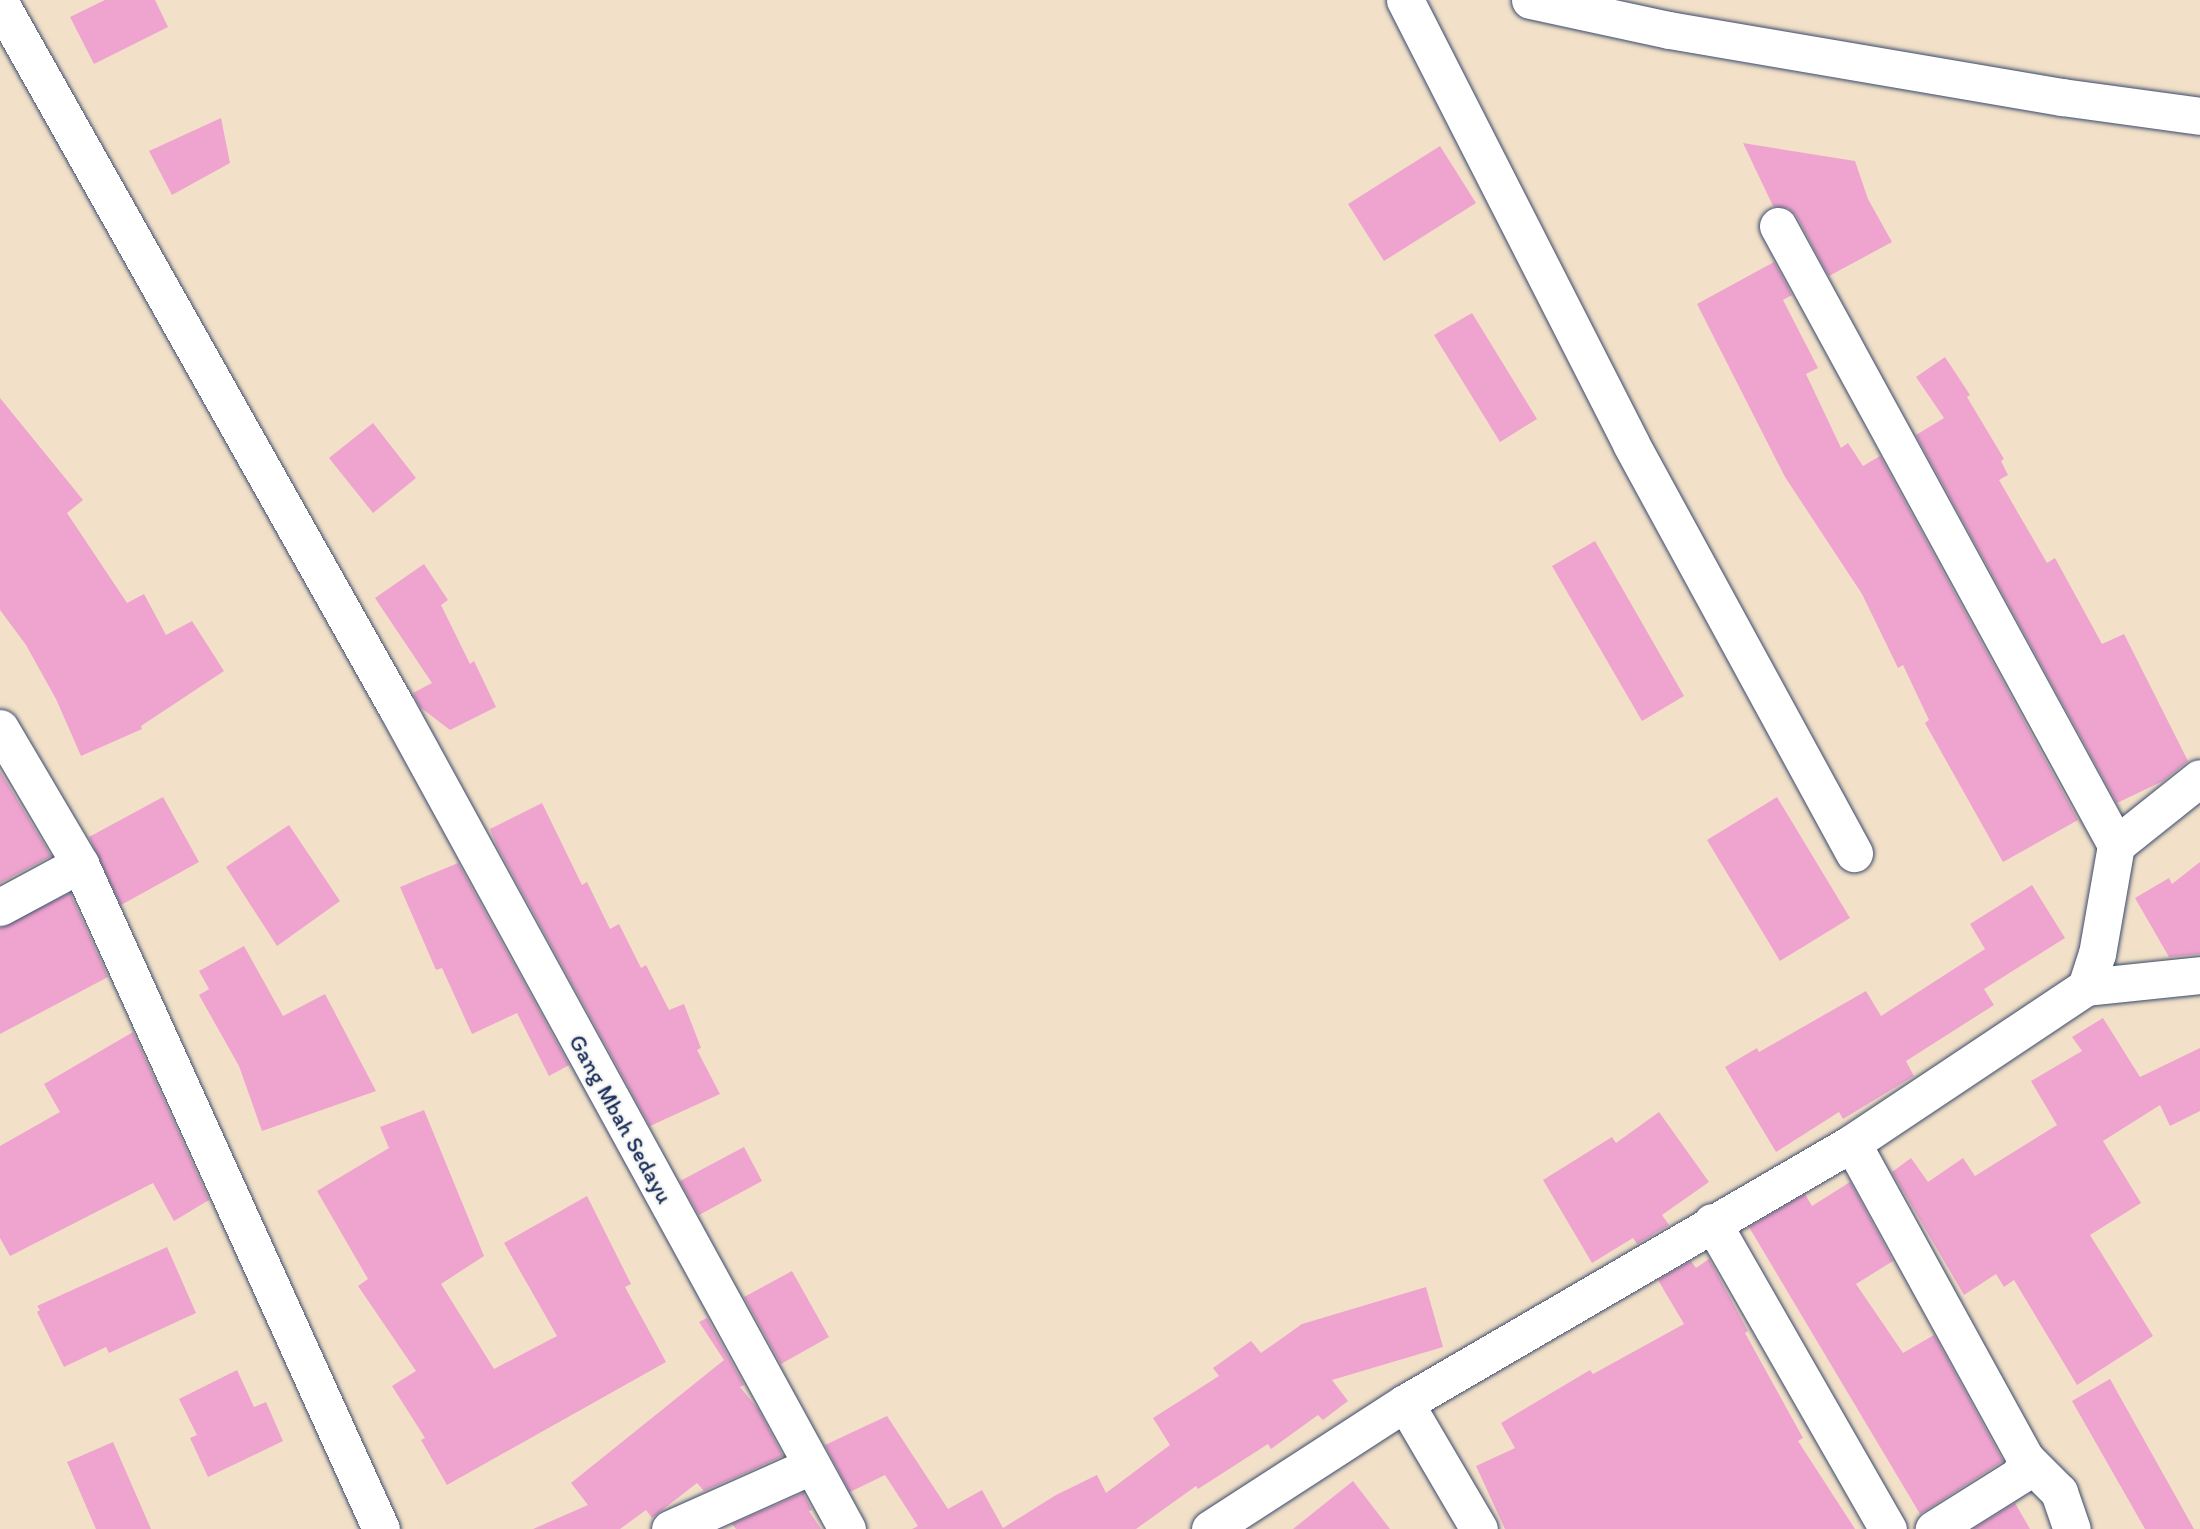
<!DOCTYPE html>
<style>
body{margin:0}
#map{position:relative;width:2200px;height:1529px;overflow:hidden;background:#f2e1c8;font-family:Itim,sans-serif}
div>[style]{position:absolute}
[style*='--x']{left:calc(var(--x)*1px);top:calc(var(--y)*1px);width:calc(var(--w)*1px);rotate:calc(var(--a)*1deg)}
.building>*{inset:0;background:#efa4cf}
.roads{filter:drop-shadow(0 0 2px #3b4a6e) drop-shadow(0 0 2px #3b4a6e)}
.street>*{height:37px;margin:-18.5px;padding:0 18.5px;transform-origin:18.5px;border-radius:18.5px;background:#fff}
span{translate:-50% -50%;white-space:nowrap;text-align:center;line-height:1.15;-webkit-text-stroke:5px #f6f6f2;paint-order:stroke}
.street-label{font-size:23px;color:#1b2f5e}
</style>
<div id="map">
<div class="building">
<i style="clip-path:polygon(105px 0,155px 0,168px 27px,94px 64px,70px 17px)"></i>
<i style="clip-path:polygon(221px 118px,230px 163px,172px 195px,149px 151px)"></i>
<i style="clip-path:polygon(1743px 143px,1855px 161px,1868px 199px,1892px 242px,1829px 276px,1796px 215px,1788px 208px,1773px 206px)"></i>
<i style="clip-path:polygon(1440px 146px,1476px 203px,1384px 261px,1348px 204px)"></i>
<i style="clip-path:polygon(1774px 262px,1792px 295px,1783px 300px,1818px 368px,1806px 374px,1841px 448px,1848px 443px,1863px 466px,1880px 456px,2078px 820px,2003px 862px,1925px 723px,1929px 720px,1903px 665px,1898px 668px,1862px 594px,1785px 477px,1697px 304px)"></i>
<i style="clip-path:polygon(1472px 313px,1537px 419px,1500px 442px,1434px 335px)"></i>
<i style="clip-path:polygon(1945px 357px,1970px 395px,1967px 397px,2004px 459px,2001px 461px,2008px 475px,1999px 480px,2047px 563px,2055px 558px,2102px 644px,2124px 634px,2188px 761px,2163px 781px,2117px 803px,1916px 435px,1944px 418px,1916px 377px)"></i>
<i style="clip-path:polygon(0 398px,83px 500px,67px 513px,127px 603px,144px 594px,166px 635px,192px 621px,224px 671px,141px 726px,142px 729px,81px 756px,56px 699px,26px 645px,0 610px)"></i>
<i style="clip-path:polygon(373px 423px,416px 478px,373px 513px,329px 458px)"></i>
<i style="clip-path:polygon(1595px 541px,1684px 696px,1642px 721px,1552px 566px)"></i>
<i style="clip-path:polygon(424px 564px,448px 600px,441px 605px,470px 664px,474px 661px,496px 707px,450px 730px,420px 707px,413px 693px,432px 683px,375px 598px)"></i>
<i style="clip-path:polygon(0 771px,51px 856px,0 883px)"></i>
<i style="clip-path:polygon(163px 797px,199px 862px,121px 905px,89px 837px)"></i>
<i style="clip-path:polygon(1777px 797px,1850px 918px,1780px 961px,1707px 840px)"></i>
<i style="clip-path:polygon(542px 803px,582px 885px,587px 882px,610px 929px,619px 924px,641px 968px,646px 965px,669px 1010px,684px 1004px,701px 1048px,697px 1050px,720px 1094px,650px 1126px,497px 846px,490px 829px)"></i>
<i style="clip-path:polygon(289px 825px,340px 901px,277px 946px,226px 867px)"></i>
<i style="clip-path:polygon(2200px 862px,2200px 954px,2169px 957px,2135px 898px,2169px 878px,2172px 884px)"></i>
<i style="clip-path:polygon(458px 863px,569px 1065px,549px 1076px,517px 1013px,472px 1034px,442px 968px,436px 970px,400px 887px)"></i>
<i style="clip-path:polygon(2032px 885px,2065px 938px,1984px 989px,1994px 1005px,1906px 1061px,1914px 1076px,1843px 1119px,1839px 1112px,1776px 1152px,1725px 1067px,1757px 1048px,1759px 1052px,1866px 991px,1881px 1016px,1985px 949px,1970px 924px)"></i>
<i style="clip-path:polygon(70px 893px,108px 977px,0 1034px,0 928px)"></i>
<i style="clip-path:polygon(244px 946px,283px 1016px,325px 994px,376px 1091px,262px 1131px,239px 1066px,199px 995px,209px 989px,199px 971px)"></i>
<i style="clip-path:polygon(2103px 1018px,2140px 1077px,2200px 1048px,2200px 1111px,2170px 1126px,2160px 1105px,2103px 1141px,2141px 1203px,2090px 1235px,2153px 1336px,2077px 1385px,2014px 1280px,2004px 1287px,1996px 1274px,1964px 1295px,1892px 1172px,1911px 1158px,1928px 1182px,1963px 1158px,1975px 1176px,2057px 1125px,2031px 1081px,2082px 1051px,2072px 1037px)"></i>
<i style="clip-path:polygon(133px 1032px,209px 1200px,174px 1221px,153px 1183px,10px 1256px,0 1238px,0 1146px,60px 1112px,44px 1084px)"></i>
<i style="clip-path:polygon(424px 1110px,484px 1256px,441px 1284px,494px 1369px,557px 1336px,504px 1243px,587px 1196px,631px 1284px,625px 1287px,666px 1362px,447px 1485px,421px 1440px,425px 1438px,392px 1386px,416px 1371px,358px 1286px,368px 1279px,317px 1191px,389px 1148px,380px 1127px)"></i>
<i style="clip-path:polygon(1659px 1112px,1709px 1182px,1662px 1215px,1669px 1225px,1637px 1244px,1633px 1238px,1592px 1263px,1543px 1180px,1612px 1137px,1616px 1143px)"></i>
<i style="clip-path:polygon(744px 1147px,762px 1181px,699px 1215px,680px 1181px)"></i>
<i style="clip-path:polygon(1850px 1182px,1893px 1261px,1856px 1284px,1903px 1353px,1934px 1335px,2003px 1461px,1920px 1514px,1749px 1227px,1805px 1194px,1812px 1206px)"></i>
<i style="clip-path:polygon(167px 1247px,196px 1313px,109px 1353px,106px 1347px,64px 1367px,37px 1312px,40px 1310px,37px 1306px)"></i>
<i style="clip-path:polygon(1709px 1259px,1748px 1331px,1745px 1333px,1803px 1438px,1798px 1441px,1855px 1529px,1505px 1529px,1476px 1466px,1515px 1448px,1501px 1423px,1590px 1370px,1593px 1374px,1684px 1324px,1658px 1280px,1691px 1261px,1696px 1268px)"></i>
<i style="clip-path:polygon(792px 1271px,829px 1337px,781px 1364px,744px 1297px)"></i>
<i style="clip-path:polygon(1426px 1287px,1443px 1347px,1332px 1380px,1348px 1401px,1323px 1420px,1318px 1415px,1271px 1449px,1268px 1444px,1198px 1489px,1196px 1486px,1136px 1529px,912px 1529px,918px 1526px,885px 1475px,850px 1492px,825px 1445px,887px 1416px,948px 1509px,982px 1490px,1003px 1528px,1056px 1495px,1097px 1475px,1106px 1493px,1170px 1445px,1153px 1418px,1219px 1376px,1213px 1368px,1251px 1341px,1261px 1353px,1302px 1324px)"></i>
<i style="clip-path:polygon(707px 1318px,744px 1385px,740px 1387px,758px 1409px,783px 1456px,704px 1491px,697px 1483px,652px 1518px,646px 1510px,620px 1529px,533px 1529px,588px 1505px,571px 1483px,724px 1360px,699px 1322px)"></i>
<i style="clip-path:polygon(237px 1370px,254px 1407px,266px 1402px,283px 1441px,208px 1477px,190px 1438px,197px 1435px,179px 1399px)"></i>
<i style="clip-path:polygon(2110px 1379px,2194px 1529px,2145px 1529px,2072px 1401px)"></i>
<i style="clip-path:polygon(113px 1442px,151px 1529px,96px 1529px,67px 1462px)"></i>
<i style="clip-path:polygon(1353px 1481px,1390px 1529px,1293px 1529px)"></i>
<i style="clip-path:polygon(803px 1493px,812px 1510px,809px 1511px,821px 1529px,736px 1529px,732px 1524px)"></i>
<i style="clip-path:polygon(2015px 1503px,2030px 1529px,1973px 1529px)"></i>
</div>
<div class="roads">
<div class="street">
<i style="--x:1405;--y:0;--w:498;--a:63"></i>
<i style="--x:1631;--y:444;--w:466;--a:61.4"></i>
<i style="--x:1530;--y:0;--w:142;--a:12.2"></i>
<i style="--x:1669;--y:30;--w:399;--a:9.7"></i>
<i style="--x:2062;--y:97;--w:139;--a:7.8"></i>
<i style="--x:0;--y:3;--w:809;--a:60.62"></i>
<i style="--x:397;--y:708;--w:936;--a:61.27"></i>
<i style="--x:1778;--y:226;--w:705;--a:61.36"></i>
<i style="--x:0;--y:728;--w:158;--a:59.5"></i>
<i style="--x:80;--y:864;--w:730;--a:65.65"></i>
<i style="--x:0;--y:907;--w:91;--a:-28.3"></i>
<i style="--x:2086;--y:987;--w:35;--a:-72"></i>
<i style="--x:2097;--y:954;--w:111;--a:-80.1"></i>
<i style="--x:2116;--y:845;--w:107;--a:-38.6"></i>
<i style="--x:1852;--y:1143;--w:361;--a:61.2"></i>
<i style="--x:2026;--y:1459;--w:17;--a:111"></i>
<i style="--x:2020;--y:1475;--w:102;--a:147.9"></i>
<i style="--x:1712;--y:1222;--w:354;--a:60.2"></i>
<i style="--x:1405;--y:1403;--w:146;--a:59.6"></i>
<i style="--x:2026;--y:1459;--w:47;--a:45"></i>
<i style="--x:2059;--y:1492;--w:39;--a:71"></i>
<i style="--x:670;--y:1529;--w:154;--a:-24.1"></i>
<i style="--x:1210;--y:1529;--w:232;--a:-32.9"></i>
<i style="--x:1405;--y:1403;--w:517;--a:-30.18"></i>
<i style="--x:1852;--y:1143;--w:281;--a:-33.7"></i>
<i style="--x:2086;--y:987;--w:115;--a:-6"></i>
</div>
</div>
<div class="street-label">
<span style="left:621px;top:1119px;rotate:61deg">Gang Mbah Sedayu</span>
</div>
</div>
